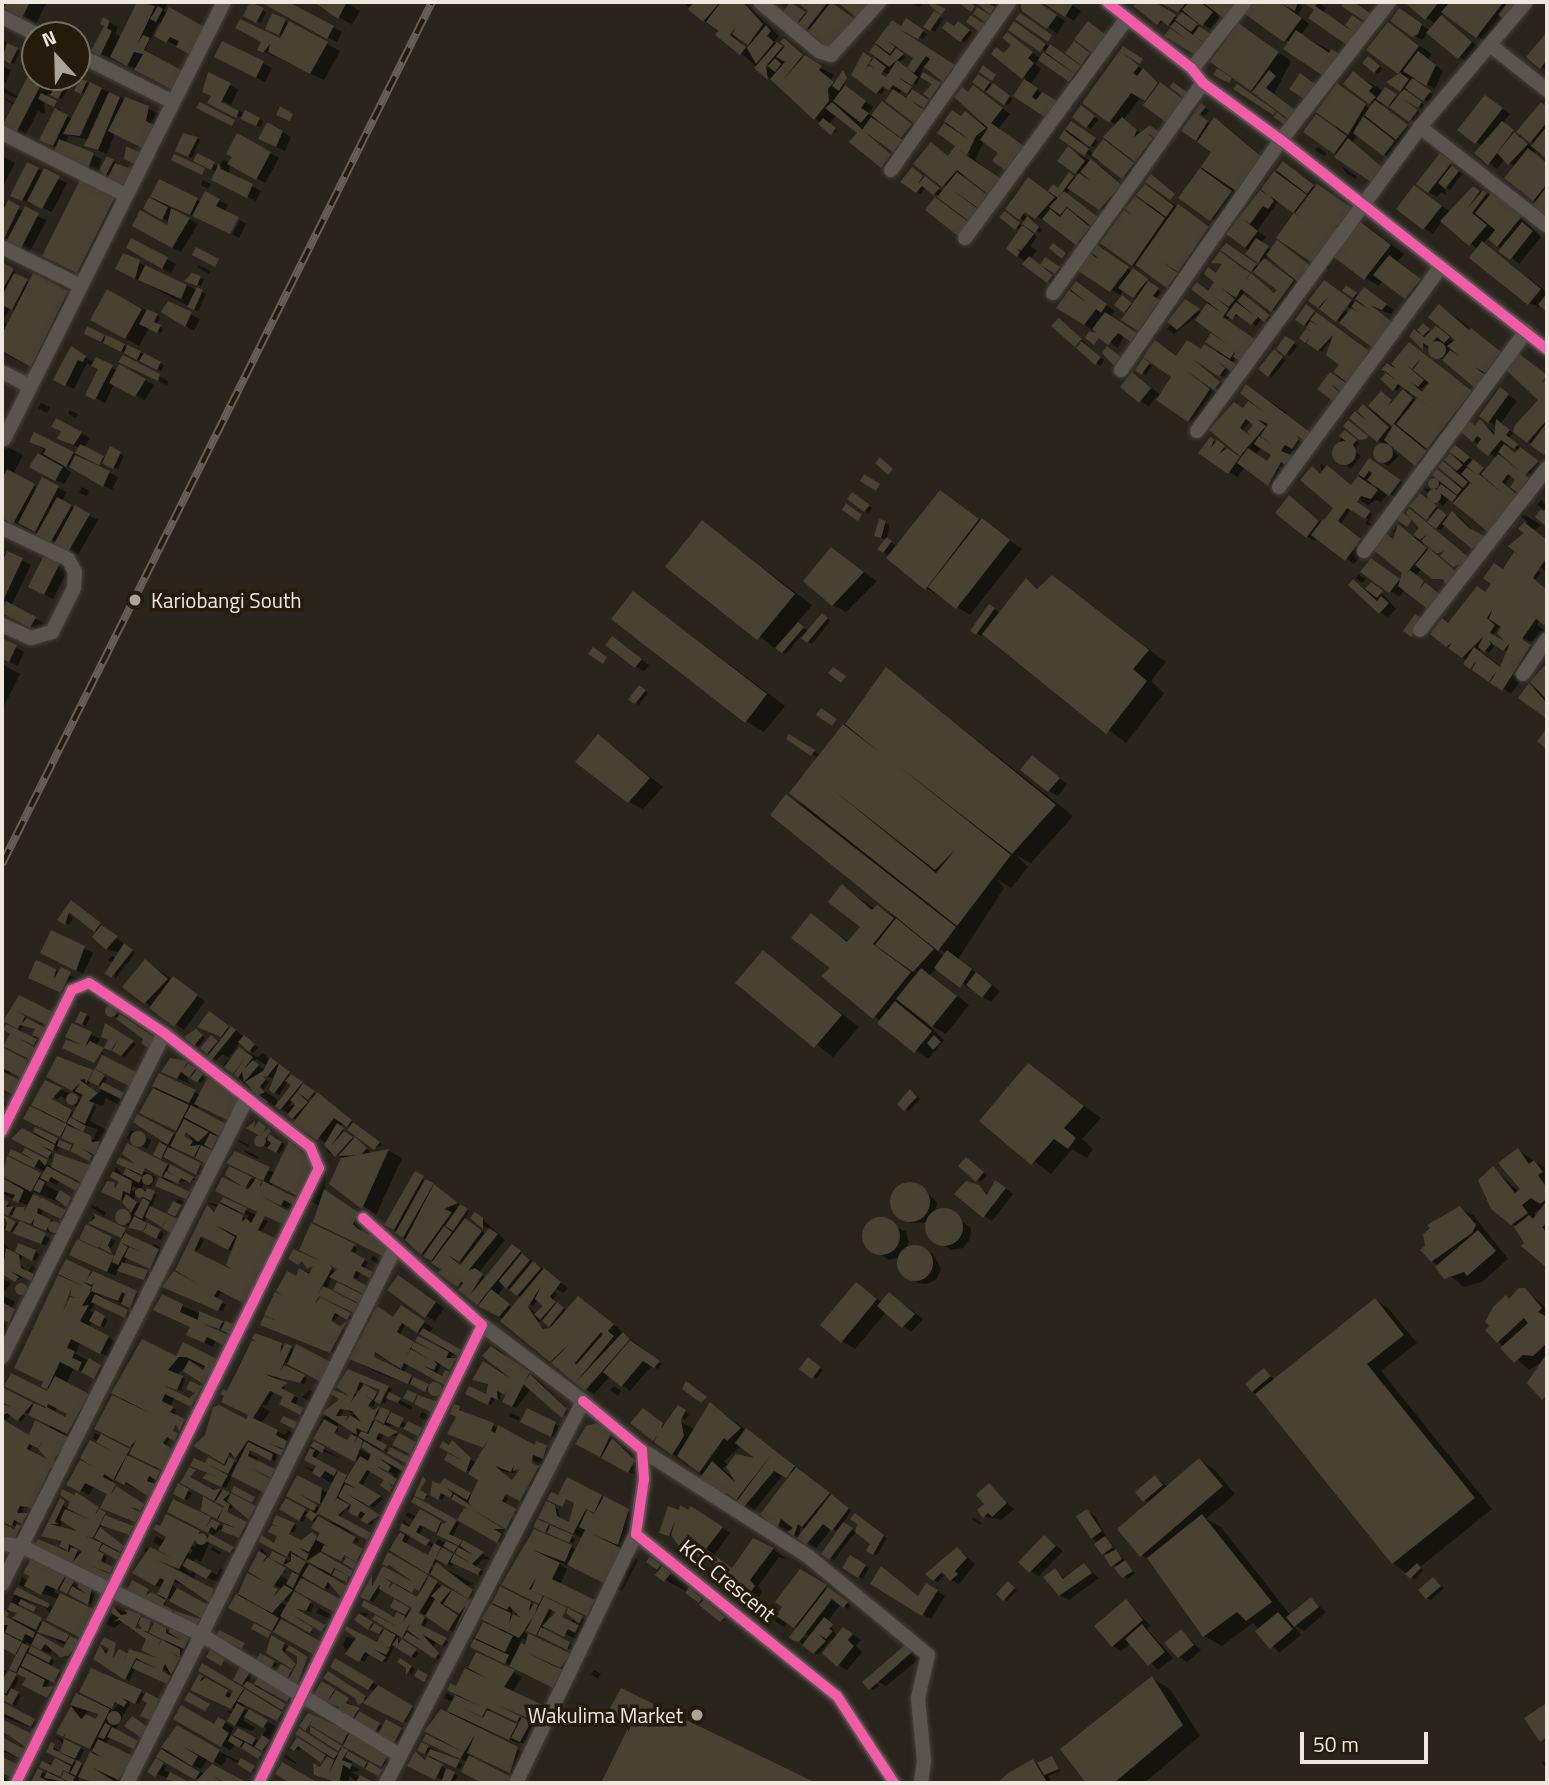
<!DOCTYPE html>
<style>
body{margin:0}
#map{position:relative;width:1549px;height:1785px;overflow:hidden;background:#29241c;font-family:"Titillium Web",sans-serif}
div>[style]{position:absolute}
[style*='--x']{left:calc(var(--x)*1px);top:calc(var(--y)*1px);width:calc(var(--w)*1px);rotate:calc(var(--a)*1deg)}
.shadow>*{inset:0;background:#0007}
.building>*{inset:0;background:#494132}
.round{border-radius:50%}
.roads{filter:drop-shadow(0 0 2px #45413b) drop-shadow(0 0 2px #45413b)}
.street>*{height:14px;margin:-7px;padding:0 7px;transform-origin:7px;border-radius:7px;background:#59544e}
.rail>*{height:8px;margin-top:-4px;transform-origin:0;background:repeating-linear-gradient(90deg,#251b0d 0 16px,#646059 0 32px);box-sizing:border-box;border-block:2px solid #646059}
.cycleway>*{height:10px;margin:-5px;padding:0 5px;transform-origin:5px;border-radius:5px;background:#f35aa7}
.dots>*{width:19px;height:19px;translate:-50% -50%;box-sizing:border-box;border:4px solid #251b0d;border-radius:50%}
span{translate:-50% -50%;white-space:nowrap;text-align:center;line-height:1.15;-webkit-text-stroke:7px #251b0d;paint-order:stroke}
.poi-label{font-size:21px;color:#efe8de}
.left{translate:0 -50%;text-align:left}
.right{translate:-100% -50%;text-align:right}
.street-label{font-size:21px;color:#efe8de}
.frame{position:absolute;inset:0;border:4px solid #efe8de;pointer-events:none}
.north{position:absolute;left:21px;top:21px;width:70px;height:70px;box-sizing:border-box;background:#251b0d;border:2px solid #766d61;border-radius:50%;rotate:338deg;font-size:19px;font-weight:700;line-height:28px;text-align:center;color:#efe8de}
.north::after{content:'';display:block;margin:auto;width:24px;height:32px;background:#aaa39a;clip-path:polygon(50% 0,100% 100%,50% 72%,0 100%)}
.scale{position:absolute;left:1300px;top:1732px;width:128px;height:32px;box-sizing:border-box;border:4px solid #efe8de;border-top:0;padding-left:9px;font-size:21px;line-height:24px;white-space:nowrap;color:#efe8de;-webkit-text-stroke:5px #251b0d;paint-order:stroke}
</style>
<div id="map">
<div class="shadow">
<i style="clip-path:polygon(2px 2px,47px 2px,36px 24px)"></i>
<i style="clip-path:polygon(139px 2px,157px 9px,149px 2px,168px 2px,164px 11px,214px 34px,198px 57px,156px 35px,162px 24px,159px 22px,136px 69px,93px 51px,106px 26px,104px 19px,118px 27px,115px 34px,122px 38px)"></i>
<i style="clip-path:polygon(263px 2px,285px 2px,342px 32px,337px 42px)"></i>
<i style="clip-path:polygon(316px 2px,344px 2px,360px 11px,352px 25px)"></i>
<i style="clip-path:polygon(evenodd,683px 2px,744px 2px,779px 36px,774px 42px,834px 75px,831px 79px,836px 83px,846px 74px,844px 86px,873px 107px,868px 114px,872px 116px,882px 103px,920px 130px,903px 156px,865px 134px,898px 161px,890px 171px,882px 166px,859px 132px,837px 115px,829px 124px,838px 131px,832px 133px,683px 2px,733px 35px,751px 45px,748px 49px,733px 35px,683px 2px,760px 60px,774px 68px,780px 74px,758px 63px,760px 60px,683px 2px,878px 117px,897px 132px,895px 134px,875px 122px,878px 117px)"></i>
<i style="clip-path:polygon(800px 2px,831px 2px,863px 26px,812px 32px,785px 11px,792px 3px,808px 14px,810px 11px)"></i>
<i style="clip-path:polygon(911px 2px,924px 2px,919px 7px)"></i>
<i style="clip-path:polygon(977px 2px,1002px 2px,994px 14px)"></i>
<i style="clip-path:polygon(1022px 2px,1036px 2px,1065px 21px,1057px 33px,1023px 10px)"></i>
<i style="clip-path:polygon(1045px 2px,1068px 2px,1081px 11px,1074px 21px)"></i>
<i style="clip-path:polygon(1139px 2px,1154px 2px,1179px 19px,1183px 13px,1160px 2px,1236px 2px,1214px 9px,1220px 18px,1211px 29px,1190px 14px,1187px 17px,1215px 38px,1201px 57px,1166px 36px,1173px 27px,1165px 21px,1158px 24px,1135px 6px)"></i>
<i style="clip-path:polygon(1256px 2px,1296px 2px,1303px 7px,1298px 14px,1309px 24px,1301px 35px,1342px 57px,1339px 61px,1285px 40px,1248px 13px)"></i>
<i style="clip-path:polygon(1305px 2px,1318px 2px,1326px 8px,1323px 13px,1346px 27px,1353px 17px,1366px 26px,1348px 43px)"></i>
<i style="clip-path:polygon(1501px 2px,1522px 7px,1490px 45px,1444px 12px,1440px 17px,1480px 48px,1467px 62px,1428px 32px,1422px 40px,1413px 35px,1408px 15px,1430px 31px,1436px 24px,1405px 3px)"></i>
<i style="clip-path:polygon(251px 4px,266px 12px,261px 23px,245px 15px)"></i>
<i style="clip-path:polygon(934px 14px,943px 19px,935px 32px,926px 26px)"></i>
<i style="clip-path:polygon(273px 15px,340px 51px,324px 80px,259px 49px,263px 42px,278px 41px,281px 35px,267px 28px)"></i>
<i style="clip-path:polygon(evenodd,907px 21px,927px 34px,923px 39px,910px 31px,906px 36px,962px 72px,952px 85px,924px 65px,917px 85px,909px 80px,906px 84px,932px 103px,928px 109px,902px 89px,899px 94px,932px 116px,916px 122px,894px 91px,859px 68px,864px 54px,874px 61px,878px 56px,871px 51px,880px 38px,907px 21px,885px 37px,916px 57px,908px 69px,898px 63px,906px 57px,885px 37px,907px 21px,878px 69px,889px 75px,887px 78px,877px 71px,878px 69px)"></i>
<i style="clip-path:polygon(1388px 24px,1432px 54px,1428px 59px,1443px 71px,1435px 89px,1415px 77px,1412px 80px,1433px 95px,1428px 102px,1408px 88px,1405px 92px,1424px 105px,1422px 109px,1389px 83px,1401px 74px)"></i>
<i style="clip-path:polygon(962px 25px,972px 33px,964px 43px,954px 28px)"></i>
<i style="clip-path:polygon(1023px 29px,1088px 72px,1078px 86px,1039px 59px,1035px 64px,1041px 69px,1030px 85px,1064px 108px,1015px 96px,1026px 79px,1005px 55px,1016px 39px,1041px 59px,1046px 53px)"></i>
<i style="clip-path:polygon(1252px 33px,1291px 61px,1274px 94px,1302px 116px,1298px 123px,1213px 62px)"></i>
<i style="clip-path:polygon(1547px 35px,1547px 71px,1528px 57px)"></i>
<i style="clip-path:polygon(2px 40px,20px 51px,14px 64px,2px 59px)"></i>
<i style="clip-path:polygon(223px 43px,272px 68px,265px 82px,225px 62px)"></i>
<i style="clip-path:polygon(1078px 45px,1093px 56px,1086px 66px,1067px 52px)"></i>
<i style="clip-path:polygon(1128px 58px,1161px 85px,1168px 122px,1140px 98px,1123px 120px,1140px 133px,1145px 134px,1150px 127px,1162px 135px,1152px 147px,1143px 145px,1154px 153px,1145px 166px,1106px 137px,1115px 124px,1110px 121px)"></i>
<i style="clip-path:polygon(1372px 60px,1382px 69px,1378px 74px,1375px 72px)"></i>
<i style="clip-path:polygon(2px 66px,11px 70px,6px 83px,2px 81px)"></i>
<i style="clip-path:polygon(35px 67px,35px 77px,56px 77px,52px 86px,56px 88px,61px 77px,73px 80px,62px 99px,48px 93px,46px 98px,72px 120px,85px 94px,77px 90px,81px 80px,162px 115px,159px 130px,166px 134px,157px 155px,115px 133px,107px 154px,87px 146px,89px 140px,69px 135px,65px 143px,102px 159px,97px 173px,41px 139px,58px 108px,44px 101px,45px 114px,38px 111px,25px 136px,5px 125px,15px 106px,2px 97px,16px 104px,18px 99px,2px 92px,2px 87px,19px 97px)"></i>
<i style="clip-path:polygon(860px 72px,885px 90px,881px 95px,853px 75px)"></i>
<i style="clip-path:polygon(924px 74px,944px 86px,935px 100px,925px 93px,935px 84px)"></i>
<i style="clip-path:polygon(978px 76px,1013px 99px,1008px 105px,974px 82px)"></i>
<i style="clip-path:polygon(1361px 78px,1425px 116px,1419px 125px,1383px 102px,1381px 105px,1415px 131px,1392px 160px,1358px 134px,1352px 143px,1389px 173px,1335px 153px,1317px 116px,1336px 128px,1357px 101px,1373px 110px,1374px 105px,1345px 83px)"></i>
<i style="clip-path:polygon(230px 85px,238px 90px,231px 105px,204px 91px)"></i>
<i style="clip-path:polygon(982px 92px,1010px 114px,998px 129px,1031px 152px,1021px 166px,984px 141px,975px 160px,1007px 184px,998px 197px,965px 174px,963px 177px,995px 201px,978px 224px,926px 187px,920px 194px,902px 181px,916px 172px,943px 192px,946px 188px,940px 149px,949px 157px,971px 155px,939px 133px,953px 112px,982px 125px,970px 93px)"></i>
<i style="clip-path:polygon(evenodd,1486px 97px,1510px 114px,1503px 123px,1519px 137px,1541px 104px,1547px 107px,1547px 157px,1537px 149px,1533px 153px,1547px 162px,1547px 213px,1536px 204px,1515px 167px,1505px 159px,1497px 169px,1477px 153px,1483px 146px,1476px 142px,1486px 97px,1523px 135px,1535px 144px,1533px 147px,1520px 138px,1523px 135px)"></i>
<i style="clip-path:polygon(211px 99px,263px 121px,261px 127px,209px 102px)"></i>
<i style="clip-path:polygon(1202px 106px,1209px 110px,1204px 116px,1198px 111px)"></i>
<i style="clip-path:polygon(1085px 110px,1098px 119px,1091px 129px,1075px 117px)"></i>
<i style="clip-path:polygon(1194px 114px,1211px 124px,1215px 119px,1223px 124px,1273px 165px,1251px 198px,1231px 186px,1244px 199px,1224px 227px,1180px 198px,1214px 152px,1197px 139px)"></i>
<i style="clip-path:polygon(1071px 123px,1098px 142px,1094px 147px,1073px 138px,1094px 154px,1112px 147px,1141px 169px,1131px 182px,1061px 137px)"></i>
<i style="clip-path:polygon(268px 124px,291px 137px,285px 151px,269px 144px)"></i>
<i style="clip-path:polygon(238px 135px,279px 158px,265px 183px,230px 164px,229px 174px,261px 191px,256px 201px,222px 184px,217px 172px,195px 160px,197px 155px,219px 167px,223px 160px,230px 164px)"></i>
<i style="clip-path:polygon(197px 138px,200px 140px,192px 158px,180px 153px)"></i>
<i style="clip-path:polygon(1318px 147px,1327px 153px,1324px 156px,1315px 150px)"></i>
<i style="clip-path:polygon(1068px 149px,1100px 166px,1130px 191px,1108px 214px,1070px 188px,1066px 194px,1105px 223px,1085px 248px,1011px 199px,1028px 179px,1049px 193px,1054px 187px,1059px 190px,1070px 174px,1077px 179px,1080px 175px,1060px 161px)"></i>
<i style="clip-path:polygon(1441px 155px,1462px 174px,1450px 190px,1445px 187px,1446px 195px,1441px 192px,1437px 197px,1429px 192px)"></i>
<i style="clip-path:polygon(2px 156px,15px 163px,2px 188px)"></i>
<i style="clip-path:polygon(108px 158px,134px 173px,127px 186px,104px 174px)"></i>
<i style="clip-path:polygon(28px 164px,67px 183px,52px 212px,12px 195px)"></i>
<i style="clip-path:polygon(evenodd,1283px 164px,1404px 254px,1398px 261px,1428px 285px,1414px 303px,1383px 280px,1379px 286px,1365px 278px,1337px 257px,1328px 270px,1279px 237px,1296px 213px,1279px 200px,1257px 231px,1266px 237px,1261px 243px,1271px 250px,1278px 242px,1319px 273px,1280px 315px,1245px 290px,1242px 296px,1272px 318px,1269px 323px,1262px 318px,1256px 326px,1240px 315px,1225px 320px,1263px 346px,1236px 357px,1232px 363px,1238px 367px,1235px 371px,1219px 361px,1217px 364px,1233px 374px,1229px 381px,1197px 360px,1194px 364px,1228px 388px,1223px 394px,1177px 358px,1216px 353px,1219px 349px,1211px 336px,1238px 354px,1240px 350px,1201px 313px,1174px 334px,1167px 329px,1189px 303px,1202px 313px,1224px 265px,1214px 262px,1220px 254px,1276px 294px,1279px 290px,1252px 271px,1235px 250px,1259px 267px,1262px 263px,1229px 234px,1283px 164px,1268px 254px,1291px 274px,1289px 276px,1265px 260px,1268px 254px)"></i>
<i style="clip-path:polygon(1340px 164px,1357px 177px,1356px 179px,1347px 174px)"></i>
<i style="clip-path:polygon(203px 180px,211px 184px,208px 189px,201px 185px)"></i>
<i style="clip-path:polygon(160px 181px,201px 202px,205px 193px,228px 205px,224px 212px,199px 219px,159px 200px,198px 224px,181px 252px,134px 226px,168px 227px,170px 222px,145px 209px)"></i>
<i style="clip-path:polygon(1146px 186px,1217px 233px,1202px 254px,1166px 234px,1194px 254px,1192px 258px,1181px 255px,1195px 265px,1177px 292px,1133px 265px,1140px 221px,1135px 199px,1152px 206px)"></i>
<i style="clip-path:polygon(1473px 188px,1501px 199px,1541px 237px,1519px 264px,1488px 238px,1483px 244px,1547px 292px,1547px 310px,1529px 303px,1472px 257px,1478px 249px,1442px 221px,1433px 234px,1398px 209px,1423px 192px,1450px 212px)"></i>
<i style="clip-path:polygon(114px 198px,127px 206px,91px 279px,58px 263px)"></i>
<i style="clip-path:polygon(2px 203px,47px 220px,29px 253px,2px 239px)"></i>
<i style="clip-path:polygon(1015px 206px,1042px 230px,1040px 233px,1020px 218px)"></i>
<i style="clip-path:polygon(1009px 215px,1037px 237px,1030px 246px,1037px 251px,1030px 259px,1041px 267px,1046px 260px,1062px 270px,1059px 275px,1046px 268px,1056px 278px,1051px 283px,1008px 248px,1020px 231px)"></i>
<i style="clip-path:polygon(240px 220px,246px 224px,239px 238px,232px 234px)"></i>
<i style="clip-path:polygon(131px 240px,176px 264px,171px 273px,128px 247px)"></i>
<i style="clip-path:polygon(1098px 248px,1161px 292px,1155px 300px,1167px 306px,1148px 335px,1124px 319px,1127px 313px,1116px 305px,1122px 297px,1132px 304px,1137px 295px,1124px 289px,1120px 295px,1080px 270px)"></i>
<i style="clip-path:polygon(124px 256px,206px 294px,198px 311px,125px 273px)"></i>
<i style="clip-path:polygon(evenodd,2px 264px,30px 283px,80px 300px,45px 373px,2px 353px,2px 264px,10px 308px,16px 311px,9px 325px,2px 321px,10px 308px)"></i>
<i style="clip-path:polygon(198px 265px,211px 271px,209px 274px,197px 267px)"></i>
<i style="clip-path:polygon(188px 276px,204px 279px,201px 286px,186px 280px)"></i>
<i style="clip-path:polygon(evenodd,1325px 282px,1375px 315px,1344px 291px,1346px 288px,1359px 296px,1364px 290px,1394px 310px,1391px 314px,1374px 308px,1399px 328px,1382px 352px,1311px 301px,1325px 282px,1336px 299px,1351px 309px,1349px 313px,1334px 302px,1336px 299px)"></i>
<i style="clip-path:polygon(1077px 283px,1115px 311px,1110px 317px,1139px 337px,1135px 342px,1124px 335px,1118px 348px,1059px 307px)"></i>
<i style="clip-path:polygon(107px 291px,160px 317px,157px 325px,163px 329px,161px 333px,149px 328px,139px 346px,92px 319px)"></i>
<i style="clip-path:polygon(169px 304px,200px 319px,194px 331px,163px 311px)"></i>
<i style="clip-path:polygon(1440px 306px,1469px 327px,1457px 340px)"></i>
<i style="clip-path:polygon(1307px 307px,1376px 357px,1373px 361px,1351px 346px,1347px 352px,1366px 362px,1346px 393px,1328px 383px,1343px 397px,1338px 403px,1320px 389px,1330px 374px,1341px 381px,1335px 372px,1341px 365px,1329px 355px,1335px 346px,1329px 342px,1322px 352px,1302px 338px,1306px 332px,1321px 336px,1298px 319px)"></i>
<i style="clip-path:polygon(1059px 320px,1104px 360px,1100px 366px,1078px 348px)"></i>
<i style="clip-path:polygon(1423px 325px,1432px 334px,1440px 330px,1458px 345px,1471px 329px,1508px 358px,1484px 391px,1411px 336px)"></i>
<i style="clip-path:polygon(88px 329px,145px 355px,164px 365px,161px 371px,86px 334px)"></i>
<i style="clip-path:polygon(1286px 338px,1297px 346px,1290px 356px,1278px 349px)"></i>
<i style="clip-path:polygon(evenodd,1410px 345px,1485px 400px,1468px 422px,1476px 426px,1480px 421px,1496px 434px,1500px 429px,1481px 416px,1500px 390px,1517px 401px,1500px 424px,1513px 433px,1508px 439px,1541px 464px,1535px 478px,1502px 453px,1499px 457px,1532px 482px,1522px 494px,1512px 475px,1504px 485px,1525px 510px,1523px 514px,1541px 525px,1534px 531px,1547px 541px,1547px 560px,1541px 559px,1547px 563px,1547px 572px,1510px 546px,1515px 540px,1527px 548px,1526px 533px,1521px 529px,1528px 522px,1520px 516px,1503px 538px,1449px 498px,1443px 506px,1423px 488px,1437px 491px,1429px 482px,1432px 478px,1446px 485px,1437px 471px,1456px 484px,1444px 463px,1457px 472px,1446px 459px,1456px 447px,1486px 471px,1496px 458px,1461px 430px,1441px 455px,1421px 444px,1434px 457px,1425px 469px,1389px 443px,1387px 446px,1399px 456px,1388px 466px,1372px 454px,1382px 443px,1352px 418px,1364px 406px,1376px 413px,1381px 393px,1394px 402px,1406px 388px,1403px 385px,1397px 391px,1382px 379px,1389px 372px,1384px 370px,1397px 359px,1413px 372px,1416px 369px,1407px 364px,1410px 345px,1430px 381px,1423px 393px,1419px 391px,1430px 381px,1410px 345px,1410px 391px,1419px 398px,1416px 401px,1409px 393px,1410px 391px,1410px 345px,1381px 415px,1395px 426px,1393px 429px,1379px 417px,1381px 415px,1410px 345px,1509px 444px,1519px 451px,1517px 454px,1507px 448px,1509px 444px,1410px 345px,1484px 474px,1492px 484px,1481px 477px,1484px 474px)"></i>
<i style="clip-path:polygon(71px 349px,95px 363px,118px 370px,119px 367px,154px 385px,145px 400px,114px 384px,105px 403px,87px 394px,100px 369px,87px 363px,74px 389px,64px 384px)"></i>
<i style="clip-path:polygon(1278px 354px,1286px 360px,1272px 377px,1269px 375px)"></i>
<i style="clip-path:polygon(123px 357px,168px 381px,167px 385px,129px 366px)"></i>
<i style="clip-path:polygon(1144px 361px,1152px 366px,1146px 375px,1137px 370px)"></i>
<i style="clip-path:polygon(1527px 361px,1547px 378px,1547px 455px,1528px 441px,1540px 399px)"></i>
<i style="clip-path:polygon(1192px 377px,1223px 398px,1202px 428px,1156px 397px,1149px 406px,1140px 401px,1141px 380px,1161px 395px)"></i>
<i style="clip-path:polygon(evenodd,1255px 391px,1287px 413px,1280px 427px,1306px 446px,1300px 454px,1293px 450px,1282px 468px,1272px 462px,1287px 476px,1278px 489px,1245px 467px,1237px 477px,1200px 453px,1210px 439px,1242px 459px,1244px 456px,1212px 430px,1243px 410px,1273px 420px,1255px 391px,1251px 420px,1256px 424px,1250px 432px,1258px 442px,1242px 431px,1251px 420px,1255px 391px,1263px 436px,1277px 448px,1260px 439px,1263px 436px,1255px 391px,1262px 447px,1273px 454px,1268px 463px,1256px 454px,1262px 447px)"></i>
<i style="clip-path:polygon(41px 403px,50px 407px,47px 413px,38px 408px)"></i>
<i style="clip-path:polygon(70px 410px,78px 414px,76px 418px,68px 414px)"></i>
<i style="clip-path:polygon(56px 420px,90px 438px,84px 448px,106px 459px,111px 449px,124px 456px,118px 469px,77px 452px,80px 448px,68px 443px)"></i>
<i style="clip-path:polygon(1345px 432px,1359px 443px,1354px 450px,1361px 456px,1351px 469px,1332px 454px)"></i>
<i style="clip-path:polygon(50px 441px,118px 477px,112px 490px,60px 462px,71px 473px,64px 484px,31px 467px,44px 449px,31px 442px)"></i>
<i style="clip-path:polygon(2px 444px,23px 455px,13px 474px,38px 488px,58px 488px,67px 492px,62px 501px,98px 520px,78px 555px,2px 516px)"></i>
<i style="clip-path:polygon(evenodd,1369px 460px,1408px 486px,1399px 500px,1388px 493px,1381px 502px,1376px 500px,1368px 505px,1354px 496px,1352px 499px,1373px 514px,1368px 522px,1374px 526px,1365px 524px,1368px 519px,1351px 509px,1340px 525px,1364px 542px,1354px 544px,1364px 552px,1354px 564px,1318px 538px,1315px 541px,1307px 536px,1289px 498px,1322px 523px,1336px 507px,1313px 468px,1322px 473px,1320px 463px,1352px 486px,1369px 460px,1373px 482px,1379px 485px,1376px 490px,1370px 485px,1373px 482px)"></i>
<i style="clip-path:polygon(82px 487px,89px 491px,87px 496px,79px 493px)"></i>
<i style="clip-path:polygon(940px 492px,1022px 549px,970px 615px,926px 588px,884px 552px,887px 540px,897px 546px)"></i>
<i style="clip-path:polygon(856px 496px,872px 508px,869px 513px,849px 499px)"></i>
<i style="clip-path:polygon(evenodd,1429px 500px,1449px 518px,1453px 513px,1461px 518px,1476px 534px,1482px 552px,1445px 525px,1441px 530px,1432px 527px,1478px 564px,1448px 581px,1423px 567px,1416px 575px,1450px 602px,1405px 589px,1399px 597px,1363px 571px,1380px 565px,1401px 581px,1404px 572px,1394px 540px,1409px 543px,1394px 531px,1398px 526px,1413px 538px,1419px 531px,1431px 540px,1429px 500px,1424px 541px,1432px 548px,1429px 551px,1422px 544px,1424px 541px,1429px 500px,1451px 546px,1466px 559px,1455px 573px,1435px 556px,1451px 546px)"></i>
<i style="clip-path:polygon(1541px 500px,1547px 504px,1545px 510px,1537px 505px)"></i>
<i style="clip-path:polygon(880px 521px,889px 525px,887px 540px,880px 537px)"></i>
<i style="clip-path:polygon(703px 522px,812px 605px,797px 623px,809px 632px,826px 617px,830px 621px,812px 644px,801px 636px,786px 654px,776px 649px,667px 566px)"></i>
<i style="clip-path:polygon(832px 549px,877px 581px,846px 612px,833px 605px)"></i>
<i style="clip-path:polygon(8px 553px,31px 565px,11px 606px,44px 623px,40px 632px,2px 611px,7px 602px,2px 600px,2px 555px)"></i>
<i style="clip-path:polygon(47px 553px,70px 566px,53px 599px,38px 591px)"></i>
<i style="clip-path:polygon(evenodd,1518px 556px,1541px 573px,1535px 581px,1547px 591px,1547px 624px,1540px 619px,1537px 625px,1545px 631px,1532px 642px,1515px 635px,1533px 649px,1519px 673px,1504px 663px,1511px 654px,1488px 638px,1494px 647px,1489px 653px,1482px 648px,1479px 651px,1521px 680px,1511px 694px,1447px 646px,1449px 624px,1487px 593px,1518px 556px,1501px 624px,1504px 626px,1500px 632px,1511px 646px,1492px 636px,1501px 624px)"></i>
<i style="clip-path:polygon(1359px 575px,1366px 579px,1362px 583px,1356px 578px)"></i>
<i style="clip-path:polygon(1052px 577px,1166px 662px,1151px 681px,1164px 693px,1126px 743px,983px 632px,981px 636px,973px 631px,990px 606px,1000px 613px,1026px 581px,1040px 589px)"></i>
<i style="clip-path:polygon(1354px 581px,1367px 590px,1375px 586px,1396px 609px,1388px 617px,1380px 612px)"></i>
<i style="clip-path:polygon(634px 593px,785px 706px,764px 732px,746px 721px)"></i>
<i style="clip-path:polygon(613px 638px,649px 665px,644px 671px,636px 667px)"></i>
<i style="clip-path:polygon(2px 640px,24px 652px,18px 666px,2px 658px)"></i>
<i style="clip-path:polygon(2px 664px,20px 674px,2px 710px)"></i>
<i style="clip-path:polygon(1544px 668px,1547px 670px,1547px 717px,1520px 697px,1529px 685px,1542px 693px)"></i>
<i style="clip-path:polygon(evenodd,887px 669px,1073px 816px,1031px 863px,1016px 855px,1028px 867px,1011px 888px,996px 879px,1004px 888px,958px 959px,1000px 991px,991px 1002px,937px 968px,930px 975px,969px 1005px,946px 1034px,925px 1022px,944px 1040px,928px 1059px,824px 976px,832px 968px,812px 916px,849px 942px,862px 927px,843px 887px,875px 909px,899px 917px,787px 796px,803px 805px,818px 758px,790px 736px,820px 755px,887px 669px,937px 948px,947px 954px,944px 957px,936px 949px,937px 948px)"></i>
<i style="clip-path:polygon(639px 687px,648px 693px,639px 705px,631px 699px)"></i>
<i style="clip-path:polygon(598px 736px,663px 787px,643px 809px,629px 802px)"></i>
<i style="clip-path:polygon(1033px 758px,1067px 784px,1058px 796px,1049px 791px)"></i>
<i style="clip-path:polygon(80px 907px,135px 953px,115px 979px,114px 964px,108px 960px,112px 956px,123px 961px,121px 953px,107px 949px,95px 936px,97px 931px,67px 908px)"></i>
<i style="clip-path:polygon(67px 913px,73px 918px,69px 925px,59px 919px)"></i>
<i style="clip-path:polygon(84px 948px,93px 953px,83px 974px,51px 958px)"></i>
<i style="clip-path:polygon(763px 952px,859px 1027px,833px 1057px,738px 983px)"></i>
<i style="clip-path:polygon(145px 961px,205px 1001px,184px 1030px,145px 1002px)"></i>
<i style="clip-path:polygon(37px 963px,79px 979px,70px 997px,38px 982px)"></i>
<i style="clip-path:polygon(108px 1006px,132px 1021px,163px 1044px,146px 1038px,106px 1010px)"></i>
<i style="clip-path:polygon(evenodd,11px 1010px,28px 1019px,51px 1033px,39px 1046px,5px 1030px,20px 1029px,5px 1020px,11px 1010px,24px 1025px,37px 1029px,32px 1039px,19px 1033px,24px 1025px)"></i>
<i style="clip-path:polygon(81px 1013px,90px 1017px,86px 1026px,77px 1021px)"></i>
<i style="clip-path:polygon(73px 1025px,100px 1039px,96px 1046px,105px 1055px,76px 1041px)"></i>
<i style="clip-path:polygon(106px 1025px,136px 1044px,125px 1057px,107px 1047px,111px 1040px)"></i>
<i style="clip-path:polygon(223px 1026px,235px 1030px,258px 1048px,253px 1053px,240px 1042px,229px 1058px,222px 1054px,215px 1062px,203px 1047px,224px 1038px,202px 1028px)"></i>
<i style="clip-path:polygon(200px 1034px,205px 1038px,198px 1047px,195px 1045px)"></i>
<i style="clip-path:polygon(evenodd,240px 1049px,258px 1057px,262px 1053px,316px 1094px,308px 1100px,310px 1104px,347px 1117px,382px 1145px,375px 1148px,343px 1122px,340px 1126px,345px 1133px,370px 1151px,366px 1155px,389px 1151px,402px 1158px,376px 1215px,331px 1183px,343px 1158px,327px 1152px,327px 1144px,277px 1105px,294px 1085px,288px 1081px,279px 1095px,271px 1089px,278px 1070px,272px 1078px,260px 1075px,269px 1082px,263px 1090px,277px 1099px,277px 1105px,270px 1106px,223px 1065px,240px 1049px,256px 1059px,266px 1065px,263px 1069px,254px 1062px,256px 1059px,240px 1049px,293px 1100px,298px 1104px,288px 1107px,293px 1100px)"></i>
<i style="clip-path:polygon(2px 1058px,36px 1075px,14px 1071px,6px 1076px,31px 1089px,26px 1099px,2px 1087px)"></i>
<i style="clip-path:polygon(171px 1060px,187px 1063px,206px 1077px,201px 1083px,190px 1076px,187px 1081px,195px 1086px,172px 1076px)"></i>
<i style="clip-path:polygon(1029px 1065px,1101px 1118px,1082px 1139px,1093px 1149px,1087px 1158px,1072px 1149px,1051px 1174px,982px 1121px)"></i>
<i style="clip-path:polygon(evenodd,95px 1072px,107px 1078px,104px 1085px,127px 1096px,119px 1114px,117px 1104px,106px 1098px,103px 1106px,89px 1101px,48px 1077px,95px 1072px,91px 1081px,102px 1087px,99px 1094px,87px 1086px,91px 1081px)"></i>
<i style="clip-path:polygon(evenodd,160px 1075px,200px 1095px,217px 1084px,246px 1106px,199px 1105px,197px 1110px,233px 1130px,229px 1139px,219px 1134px,211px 1164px,173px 1145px,170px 1150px,209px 1170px,205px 1178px,155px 1154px,165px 1138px,138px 1116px,177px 1136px,179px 1132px,141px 1113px,160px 1075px,186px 1128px,192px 1142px,182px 1136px,186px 1128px)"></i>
<i style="clip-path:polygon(evenodd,46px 1082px,96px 1107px,90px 1121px,109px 1131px,93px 1162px,60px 1145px,57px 1151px,52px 1149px,52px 1159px,14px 1139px,33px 1136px,36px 1129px,88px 1154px,89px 1151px,34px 1123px,45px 1113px,33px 1104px,38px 1094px,74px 1113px,77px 1107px,61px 1096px,57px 1099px,40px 1091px,46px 1082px,78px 1123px,98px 1129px,93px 1140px,73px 1130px,75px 1126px,87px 1132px,78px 1123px)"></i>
<i style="clip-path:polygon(914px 1094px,920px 1099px,909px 1111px,905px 1109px)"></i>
<i style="clip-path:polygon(2px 1100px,11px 1106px,11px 1110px,2px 1106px)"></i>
<i style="clip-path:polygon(131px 1130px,151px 1140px,147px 1149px,127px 1138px)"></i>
<i style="clip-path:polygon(256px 1137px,277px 1138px,285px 1145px,280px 1153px,254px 1140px)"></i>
<i style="clip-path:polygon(239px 1140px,249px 1145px,248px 1147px,238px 1141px)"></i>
<i style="clip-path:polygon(290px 1144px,326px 1170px,325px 1191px,367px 1220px,361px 1230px,395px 1261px,320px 1206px,273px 1183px,271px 1187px,304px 1204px,302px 1208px,293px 1204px,290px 1209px,278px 1205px,227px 1174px,230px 1168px,263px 1184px,265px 1180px,237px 1167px,275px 1172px)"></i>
<i style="clip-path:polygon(25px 1150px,87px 1190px,85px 1194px,60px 1181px,57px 1185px,48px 1180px,46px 1185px,74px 1201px,71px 1207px,34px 1192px,32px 1196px,69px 1213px,65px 1220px,44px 1209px,40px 1217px,58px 1222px,62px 1228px,58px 1236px,2px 1211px,2px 1201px,17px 1209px,37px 1210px,2px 1193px,2px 1180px,16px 1184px,2px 1175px,8px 1159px,43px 1177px,45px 1172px,10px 1154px,22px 1156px)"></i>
<i style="clip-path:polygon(245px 1150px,259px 1157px,258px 1159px,244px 1152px)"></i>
<i style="clip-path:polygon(evenodd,1518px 1150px,1547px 1169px,1547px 1265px,1531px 1255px,1517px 1227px,1485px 1198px,1482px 1176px,1493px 1168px,1519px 1192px,1523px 1189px,1518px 1150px,1544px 1206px,1537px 1217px,1534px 1213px,1544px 1206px)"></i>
<i style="clip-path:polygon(124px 1153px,163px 1163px,197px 1180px,169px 1183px,192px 1195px,190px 1200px,157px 1185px,164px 1176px)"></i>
<i style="clip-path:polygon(evenodd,120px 1159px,156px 1177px,151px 1187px,144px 1184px,142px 1188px,157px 1195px,151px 1208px,167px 1216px,178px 1199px,186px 1203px,175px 1233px,147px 1217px,144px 1223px,164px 1233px,161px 1240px,138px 1227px,132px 1230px,116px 1216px,119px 1210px,126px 1213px,130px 1204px,104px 1191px,113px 1184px,118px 1187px,121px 1181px,112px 1176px,116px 1167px,124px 1176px,128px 1167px,120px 1159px,134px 1173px,146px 1176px,144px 1180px,133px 1174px,134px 1173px,120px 1159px,133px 1186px,140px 1189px,138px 1194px,131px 1190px,133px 1186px,120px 1159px,135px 1195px,149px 1202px,147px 1205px,133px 1202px,135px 1195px)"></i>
<i style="clip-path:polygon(970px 1161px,987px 1175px,981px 1182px,977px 1180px)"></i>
<i style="clip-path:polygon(evenodd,415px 1173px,469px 1211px,465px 1220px,486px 1234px,490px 1230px,472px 1218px,479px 1216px,505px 1240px,479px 1272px,486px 1278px,513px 1246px,568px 1288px,564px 1293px,549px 1285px,557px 1294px,553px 1300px,567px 1311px,578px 1298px,587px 1303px,662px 1364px,658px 1369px,652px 1365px,630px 1391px,610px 1376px,594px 1394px,586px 1389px,387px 1224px,415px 1173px,458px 1260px,474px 1271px,471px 1275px,456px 1263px,458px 1260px,415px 1173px,505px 1286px,533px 1306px,538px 1300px,546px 1306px,537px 1314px,527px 1306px,516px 1311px,497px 1296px,505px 1286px,415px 1173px,542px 1319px,553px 1327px,548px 1333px,538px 1323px,542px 1319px)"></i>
<i style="clip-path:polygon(904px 1185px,925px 1190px,937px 1203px,935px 1212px,948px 1211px,971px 1228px,970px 1239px,963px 1248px,951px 1250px,929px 1235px,929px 1222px,911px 1223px,893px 1209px,892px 1197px)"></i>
<i style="clip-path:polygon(978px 1187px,989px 1194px,1004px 1187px,1013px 1194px,992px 1221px,984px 1216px)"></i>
<i style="clip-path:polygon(evenodd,223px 1199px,268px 1221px,260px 1233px,288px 1247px,271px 1286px,253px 1277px,249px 1305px,223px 1291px,216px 1299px,226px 1305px,222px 1311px,168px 1289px,202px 1287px,237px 1273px,233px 1252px,195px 1231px,207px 1207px,244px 1226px,245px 1222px,206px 1202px,220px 1205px,223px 1199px,237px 1212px,249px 1215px,247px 1219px,237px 1212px)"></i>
<i style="clip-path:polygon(92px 1205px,106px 1212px,104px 1216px,91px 1207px)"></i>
<i style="clip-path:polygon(1460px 1208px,1474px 1216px,1508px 1259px,1482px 1282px,1464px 1287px,1432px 1261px)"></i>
<i style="clip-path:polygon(94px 1215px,151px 1248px,154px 1244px,161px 1248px,154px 1270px,127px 1257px,124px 1264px,151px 1274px,148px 1281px,118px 1270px,116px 1276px,80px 1259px,77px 1241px,116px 1259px,124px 1239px,90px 1222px)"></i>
<i style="clip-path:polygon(2px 1216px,53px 1240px,49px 1254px,44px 1251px,47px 1246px,2px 1228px,9px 1223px)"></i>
<i style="clip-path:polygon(881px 1219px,906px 1232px,909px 1243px,903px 1251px,913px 1247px,933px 1254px,941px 1269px,937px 1279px,927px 1284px,917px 1283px,899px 1265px,902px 1257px,889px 1260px,865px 1244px,864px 1233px,870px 1223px)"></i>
<i style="clip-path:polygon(87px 1226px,115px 1241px,111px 1248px,85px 1240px)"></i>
<i style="clip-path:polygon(193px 1234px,204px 1240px,198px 1251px,187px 1245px)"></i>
<i style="clip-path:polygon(2px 1241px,15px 1255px,19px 1245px,39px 1254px,36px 1261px,24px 1254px,19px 1263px,28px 1272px,32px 1266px,41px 1271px,35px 1282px,25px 1276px,14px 1282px,2px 1273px)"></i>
<i style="clip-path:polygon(347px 1242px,357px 1248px,354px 1255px,368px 1262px,364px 1269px,376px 1275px,374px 1279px,361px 1272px,357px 1279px,310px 1254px)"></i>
<i style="clip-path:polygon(373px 1256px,380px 1260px,378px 1264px,371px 1260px)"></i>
<i style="clip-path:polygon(evenodd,66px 1261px,145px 1297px,139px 1311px,95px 1292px,136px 1316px,134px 1321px,96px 1302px,90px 1311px,108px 1320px,104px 1327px,93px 1321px,89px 1327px,117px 1342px,109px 1357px,80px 1343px,75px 1354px,104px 1368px,98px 1380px,74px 1368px,66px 1384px,73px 1420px,90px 1396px,74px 1441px,49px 1447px,64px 1455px,61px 1461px,33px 1444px,30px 1452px,63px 1466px,49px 1493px,9px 1472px,7px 1476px,44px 1495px,36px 1509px,24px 1507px,21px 1515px,30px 1516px,26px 1524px,17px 1520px,16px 1526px,29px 1533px,21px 1548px,2px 1538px,2px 1525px,15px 1531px,17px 1527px,2px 1520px,2px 1455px,14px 1458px,2px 1450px,2px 1421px,30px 1436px,51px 1426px,2px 1400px,2px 1392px,43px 1409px,51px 1390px,43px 1386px,52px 1384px,27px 1373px,40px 1319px,66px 1261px,74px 1277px,76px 1278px,64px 1313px,58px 1310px,74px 1277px,66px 1261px,72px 1295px,80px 1299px,70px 1303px,72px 1295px,66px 1261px,57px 1407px,69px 1413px,66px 1419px,55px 1413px,57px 1407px)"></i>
<i style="clip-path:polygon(318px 1262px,375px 1292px,373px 1297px,332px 1276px,326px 1290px,366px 1311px,363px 1316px,293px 1281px,300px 1270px,313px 1273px)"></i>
<i style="clip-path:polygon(2px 1278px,11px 1283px,2px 1294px)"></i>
<i style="clip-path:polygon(284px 1280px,353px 1317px,352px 1320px,339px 1314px,335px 1321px,318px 1312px)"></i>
<i style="clip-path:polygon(407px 1282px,444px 1308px,435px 1321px,426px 1316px)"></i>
<i style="clip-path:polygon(20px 1283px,31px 1294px,28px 1297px,18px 1292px)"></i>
<i style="clip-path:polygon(857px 1284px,883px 1303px,890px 1294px,923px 1319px,911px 1332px,886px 1312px,855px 1349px,842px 1341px)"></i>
<i style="clip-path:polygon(1525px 1290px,1547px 1308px,1547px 1401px,1543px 1398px,1547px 1359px,1529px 1370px,1498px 1341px,1510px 1300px)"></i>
<i style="clip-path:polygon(2px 1295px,15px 1302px,11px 1309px,18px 1313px,13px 1323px,2px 1316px)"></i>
<i style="clip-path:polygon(159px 1297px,237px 1328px,227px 1332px,204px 1320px,202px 1324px,236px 1342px,233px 1348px,216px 1340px,213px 1347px,197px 1339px,192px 1327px,155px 1309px)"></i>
<i style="clip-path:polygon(1375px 1300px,1388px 1308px,1417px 1343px,1381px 1371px,1492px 1509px,1420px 1567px,1423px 1571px,1414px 1579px,1393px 1563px,1253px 1391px,1264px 1370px,1275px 1380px)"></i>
<i style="clip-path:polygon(evenodd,410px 1312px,433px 1328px,429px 1333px,464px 1353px,454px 1352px,449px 1360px,459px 1362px,454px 1370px,442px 1363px,436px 1375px,452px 1376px,450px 1386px,409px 1363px,404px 1373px,431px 1387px,433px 1383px,446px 1396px,380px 1374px,351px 1359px,393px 1368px,395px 1364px,361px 1345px,410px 1312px,406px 1323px,440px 1346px,441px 1359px,399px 1336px,406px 1323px,410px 1312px,408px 1349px,412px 1351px,401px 1362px,408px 1349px)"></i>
<i style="clip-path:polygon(313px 1313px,352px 1334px,339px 1356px,285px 1328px)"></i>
<i style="clip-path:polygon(2px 1321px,15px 1336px,2px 1369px)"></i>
<i style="clip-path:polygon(evenodd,184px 1344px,211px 1371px,189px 1361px,212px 1376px,207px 1385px,186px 1370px,188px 1365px,177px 1375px,185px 1379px,181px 1391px,172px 1387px,171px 1390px,200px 1404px,199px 1410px,174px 1398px,170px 1407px,176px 1410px,174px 1416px,187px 1423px,179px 1442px,174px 1439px,181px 1425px,175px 1422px,166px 1447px,175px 1452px,153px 1497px,113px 1478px,111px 1483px,147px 1508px,145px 1511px,94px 1486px,89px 1495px,69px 1484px,93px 1468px,109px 1450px,93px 1438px,95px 1433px,132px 1452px,134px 1448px,105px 1433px,127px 1402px,114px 1392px,177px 1358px,184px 1344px,131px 1453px,161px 1470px,160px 1473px,127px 1458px,131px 1453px)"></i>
<i style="clip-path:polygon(282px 1345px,295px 1350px,290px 1364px,271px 1356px,307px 1379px,304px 1384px,277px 1376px,285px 1384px,284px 1391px,298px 1398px,295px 1405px,306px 1412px,304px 1415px,282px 1404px,285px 1397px,274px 1391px,267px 1405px,261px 1406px,270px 1411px,261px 1424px,285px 1435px,288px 1430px,295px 1434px,285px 1457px,278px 1453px,275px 1461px,251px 1449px,249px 1453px,258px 1458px,256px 1462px,283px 1476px,277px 1498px,232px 1475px,226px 1488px,204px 1477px,210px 1472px,205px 1465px,208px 1460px,233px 1468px,199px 1449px,198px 1444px,237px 1463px,238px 1459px,211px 1446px,250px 1415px,228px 1393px,265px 1387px,236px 1372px,241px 1361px,277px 1374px,254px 1361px)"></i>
<i style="clip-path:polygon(496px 1348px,537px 1379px,570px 1412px,567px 1418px,531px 1389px,516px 1408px,504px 1402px,508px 1395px,501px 1391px,500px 1400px,495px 1398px,491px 1405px,468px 1393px,488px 1397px,503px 1375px,484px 1355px)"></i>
<i style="clip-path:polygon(812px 1361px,823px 1370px,816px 1379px,813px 1377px)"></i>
<i style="clip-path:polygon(evenodd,349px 1371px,392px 1389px,390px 1394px,412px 1407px,411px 1410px,388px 1397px,385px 1404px,377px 1400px,373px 1407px,338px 1387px,358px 1395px,361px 1392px,344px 1381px,349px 1371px,364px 1383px,380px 1390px,379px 1394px,362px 1385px,364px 1383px)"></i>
<i style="clip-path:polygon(614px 1386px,621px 1391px,618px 1396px,610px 1390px)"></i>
<i style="clip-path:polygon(310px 1390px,317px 1394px,312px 1403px,302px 1397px)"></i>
<i style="clip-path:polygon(evenodd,339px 1393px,424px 1432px,422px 1437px,404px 1427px,381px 1425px,419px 1446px,414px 1455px,395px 1444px,399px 1437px,384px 1433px,379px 1443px,389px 1452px,371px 1447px,407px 1470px,394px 1493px,383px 1485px,386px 1479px,371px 1470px,362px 1486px,383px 1499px,374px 1507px,354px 1500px,382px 1518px,381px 1521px,375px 1518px,371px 1525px,346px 1508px,340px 1519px,368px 1534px,363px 1545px,365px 1537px,343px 1526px,359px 1540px,357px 1543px,332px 1528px,329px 1532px,371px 1555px,366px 1565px,325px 1543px,323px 1547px,359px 1567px,322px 1549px,320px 1554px,356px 1575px,349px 1583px,321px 1572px,350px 1589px,345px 1597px,331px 1584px,328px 1589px,304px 1575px,302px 1580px,344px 1616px,297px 1589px,295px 1593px,314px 1605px,310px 1612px,292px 1609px,327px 1629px,326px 1632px,302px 1619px,314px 1634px,282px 1615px,280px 1620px,331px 1649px,276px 1632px,231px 1608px,246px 1583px,287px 1606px,289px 1603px,246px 1578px,248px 1575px,280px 1593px,283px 1590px,250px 1570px,256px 1561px,289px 1581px,295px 1570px,275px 1559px,287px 1574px,257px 1557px,262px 1548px,269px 1558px,273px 1553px,289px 1561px,291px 1558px,264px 1543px,301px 1542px,309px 1536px,318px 1540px,325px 1534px,307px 1515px,303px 1522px,279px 1508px,287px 1500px,309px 1513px,313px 1509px,291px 1492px,321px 1509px,323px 1504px,292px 1488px,298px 1477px,328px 1493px,333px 1484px,303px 1466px,316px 1470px,318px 1466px,306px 1459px,313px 1444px,310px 1441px,340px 1458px,320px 1450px,315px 1460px,349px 1478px,358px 1462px,315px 1438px,321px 1428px,372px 1456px,374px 1453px,350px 1439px,354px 1432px,338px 1424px,338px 1433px,320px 1423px,336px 1401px,376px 1422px,378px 1418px,337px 1397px,339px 1393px,344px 1409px,354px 1414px,341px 1421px,339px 1419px,344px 1409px,339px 1393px,380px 1469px,395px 1474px,392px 1478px,380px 1469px,339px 1393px,318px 1512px,335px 1521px,334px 1523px,319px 1518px,318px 1512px,339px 1393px,299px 1555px,324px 1568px,323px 1570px,297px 1559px,299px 1555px,339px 1393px,248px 1598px,267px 1608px,265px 1614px,245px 1604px,248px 1598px)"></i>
<i style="clip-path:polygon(evenodd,711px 1404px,848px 1507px,851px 1511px,843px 1523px,855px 1532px,834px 1560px,823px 1553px,838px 1532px,832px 1528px,816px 1548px,807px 1543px,806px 1529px,801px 1527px,798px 1537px,777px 1529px,793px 1472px,782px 1476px,752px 1513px,632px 1423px,647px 1412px,665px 1426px,670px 1415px,695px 1430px,711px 1404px,741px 1446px,756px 1458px,753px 1461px,744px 1455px,729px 1466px,724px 1461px,741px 1446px,711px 1404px,726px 1465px,737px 1477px,737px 1482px,723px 1469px,726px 1465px)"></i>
<i style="clip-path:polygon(2px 1405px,25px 1416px,21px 1422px,11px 1414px,7px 1420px,2px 1417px)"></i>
<i style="clip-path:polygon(455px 1407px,536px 1447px,537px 1443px,550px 1449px,543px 1465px,507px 1448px,507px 1452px,547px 1472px,531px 1487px,515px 1479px,523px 1467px,518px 1464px,515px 1473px,488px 1470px,535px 1494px,529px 1505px,446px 1459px,451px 1452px,444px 1443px,460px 1447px,460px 1453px,476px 1463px,485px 1449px,449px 1433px,460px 1428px,453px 1420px,484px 1431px,461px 1418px)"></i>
<i style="clip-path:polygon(679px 1408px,689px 1414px,685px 1420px,677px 1415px)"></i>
<i style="clip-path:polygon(528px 1410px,559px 1426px,555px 1438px,523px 1421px)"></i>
<i style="clip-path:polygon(422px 1412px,430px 1416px,428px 1421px,419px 1417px)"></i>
<i style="clip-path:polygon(510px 1413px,520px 1417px,519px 1421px,509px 1416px)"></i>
<i style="clip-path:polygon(605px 1430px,639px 1461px,637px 1476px,577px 1444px)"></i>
<i style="clip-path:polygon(1199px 1460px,1213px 1468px,1235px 1494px,1206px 1519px,1221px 1527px,1291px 1616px,1311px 1599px,1326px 1612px,1304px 1631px,1292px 1624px,1301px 1635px,1279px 1653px,1253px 1623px,1222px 1646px,1204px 1636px,1150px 1560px,1141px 1555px,1149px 1503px,1144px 1500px,1155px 1477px,1168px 1487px)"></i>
<i style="clip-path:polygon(evenodd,568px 1479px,642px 1519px,632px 1551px,619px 1549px,638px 1560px,622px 1591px,551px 1558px,567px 1569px,560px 1585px,602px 1606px,596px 1619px,554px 1596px,551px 1602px,586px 1620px,576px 1639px,545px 1625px,543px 1630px,573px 1646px,571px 1650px,489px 1611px,501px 1589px,537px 1607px,540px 1603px,511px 1589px,535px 1531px,577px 1550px,583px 1538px,549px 1522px,547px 1503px,558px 1509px,560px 1520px,582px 1527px,571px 1521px,576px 1502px,568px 1479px,582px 1505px,597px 1513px,595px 1517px,580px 1508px,582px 1505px,568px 1479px,513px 1607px,517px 1609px,512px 1620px,511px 1620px,513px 1607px,568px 1479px,553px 1609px,558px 1612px,545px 1624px,553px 1609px,568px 1479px,564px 1610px,575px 1616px,571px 1623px,560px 1618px,564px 1610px,568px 1479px,518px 1613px,525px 1616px,521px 1620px,516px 1616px,518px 1613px)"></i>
<i style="clip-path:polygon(444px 1480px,521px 1522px,515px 1532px,480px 1514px,507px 1532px,499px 1530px,510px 1540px,506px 1546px,460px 1519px,477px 1505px,470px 1501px,466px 1506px,446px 1494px,442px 1500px,432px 1494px)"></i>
<i style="clip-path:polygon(182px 1482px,220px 1490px,264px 1513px,258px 1524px,234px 1505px,231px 1509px)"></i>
<i style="clip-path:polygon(479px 1482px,508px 1498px,505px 1505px,518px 1512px,517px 1515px,474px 1492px)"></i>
<i style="clip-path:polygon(989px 1485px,1014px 1509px,1001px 1520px,984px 1516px)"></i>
<i style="clip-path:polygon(179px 1486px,192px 1493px,188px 1500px,175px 1494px)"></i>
<i style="clip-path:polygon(evenodd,417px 1491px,430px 1497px,415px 1499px,459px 1523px,452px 1537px,493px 1560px,483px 1559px,475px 1567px,484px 1572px,482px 1576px,453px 1562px,451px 1566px,439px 1559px,436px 1564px,474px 1584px,465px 1586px,480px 1596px,478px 1602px,392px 1550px,394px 1547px,434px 1570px,436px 1566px,395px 1543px,404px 1520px,411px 1528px,416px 1522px,406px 1516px,408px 1512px,417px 1517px,420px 1511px,444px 1525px,452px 1523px,411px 1499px,417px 1491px,424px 1525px,450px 1539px,447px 1544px,438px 1539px,435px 1545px,419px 1535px,424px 1525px,417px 1491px,411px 1535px,433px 1548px,428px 1557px,405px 1544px,411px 1535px,417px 1491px,446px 1546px,461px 1557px,459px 1559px,444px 1550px,446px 1546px)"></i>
<i style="clip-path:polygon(evenodd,77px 1494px,107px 1517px,136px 1529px,133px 1535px,103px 1525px,100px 1528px,127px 1549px,121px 1560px,95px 1549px,107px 1557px,104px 1564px,116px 1571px,110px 1585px,37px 1544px,60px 1549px,64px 1541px,43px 1536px,61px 1501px,68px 1510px,94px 1525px,77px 1494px,62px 1519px,80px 1529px,60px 1530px,62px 1519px,77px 1494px,74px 1545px,87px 1555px,73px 1549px,74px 1545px,77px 1494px,83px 1561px,103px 1567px,101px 1572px,83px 1561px)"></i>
<i style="clip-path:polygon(evenodd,204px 1499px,249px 1525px,243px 1539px,221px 1529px,211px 1537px,237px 1550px,235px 1554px,210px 1541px,201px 1562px,195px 1559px,193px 1563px,217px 1575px,220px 1568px,230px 1573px,221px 1583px,196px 1573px,194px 1578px,144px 1551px,146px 1548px,185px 1566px,187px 1563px,153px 1542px,156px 1536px,191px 1554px,193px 1550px,157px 1529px,195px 1547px,196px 1543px,171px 1530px,167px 1516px,210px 1537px,212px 1534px,177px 1517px,210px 1519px,224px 1528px,226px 1523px,203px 1510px,204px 1499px,187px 1566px,194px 1569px,191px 1574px,186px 1569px,187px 1566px)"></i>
<i style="clip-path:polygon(669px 1508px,700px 1513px,730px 1533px,714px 1555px,733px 1570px,773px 1549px,788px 1560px,779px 1557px,758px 1586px,762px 1592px,759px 1597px,674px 1536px,665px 1534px)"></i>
<i style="clip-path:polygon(1087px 1511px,1095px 1516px,1107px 1539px,1135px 1573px,1127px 1579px,1093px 1538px)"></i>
<i style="clip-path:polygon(859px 1517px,887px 1538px,877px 1555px,868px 1551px,872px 1543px)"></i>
<i style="clip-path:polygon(974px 1518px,982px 1523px,980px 1525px,972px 1519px)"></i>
<i style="clip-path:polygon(538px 1521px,575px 1539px,573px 1543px,535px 1526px)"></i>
<i style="clip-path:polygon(274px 1523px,294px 1524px,297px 1526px,294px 1533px)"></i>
<i style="clip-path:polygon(1045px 1537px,1063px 1551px,1039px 1576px,1030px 1571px)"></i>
<i style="clip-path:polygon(212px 1547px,221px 1552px,220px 1555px,211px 1550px)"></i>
<i style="clip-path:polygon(958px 1549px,975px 1564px,959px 1584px,951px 1580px)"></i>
<i style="clip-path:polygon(evenodd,389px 1555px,473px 1605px,453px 1632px,382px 1589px,373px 1602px,363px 1596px,371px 1576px,374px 1589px,376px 1578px,394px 1586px,396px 1582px,383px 1568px,422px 1585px,389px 1555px,413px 1586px,422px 1591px,417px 1599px,409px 1594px,413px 1586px)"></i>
<i style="clip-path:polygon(146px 1556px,222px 1595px,217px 1603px,192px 1587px,168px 1581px,177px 1589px,172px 1600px,165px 1596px,166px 1609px,202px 1623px,199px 1630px,147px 1603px,133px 1583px,157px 1597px,162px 1588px,145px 1580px)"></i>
<i style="clip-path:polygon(850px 1558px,869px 1568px,863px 1579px,845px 1568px)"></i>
<i style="clip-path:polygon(evenodd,31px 1561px,95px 1592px,91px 1605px,56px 1588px,54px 1592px,106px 1618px,94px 1633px,98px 1635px,94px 1643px,57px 1624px,46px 1608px,27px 1600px,38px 1613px,20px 1603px,18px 1608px,82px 1645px,78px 1651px,39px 1632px,37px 1635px,78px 1656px,70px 1661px,53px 1649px,50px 1654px,26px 1642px,24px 1646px,54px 1660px,51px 1667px,63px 1674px,58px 1683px,50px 1679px,46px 1688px,56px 1689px,51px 1698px,24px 1684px,28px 1677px,11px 1668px,18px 1655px,2px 1647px,2px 1634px,21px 1639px,2px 1630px,2px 1620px,17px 1590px,54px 1608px,59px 1599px,19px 1585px,22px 1577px,28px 1581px,31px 1561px,10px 1610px,20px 1611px,12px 1622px,5px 1618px,10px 1610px)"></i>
<i style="clip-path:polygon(654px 1561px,691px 1589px,727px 1620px,721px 1621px,688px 1592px,665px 1580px,648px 1562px)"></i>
<i style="clip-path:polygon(1084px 1566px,1099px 1578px,1069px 1600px,1060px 1595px,1055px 1571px,1066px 1579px)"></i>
<i style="clip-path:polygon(882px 1568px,920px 1597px,927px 1585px,945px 1596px,931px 1619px,872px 1584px)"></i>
<i style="clip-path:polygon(934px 1570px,944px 1575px,938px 1582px,934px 1580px)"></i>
<i style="clip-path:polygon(800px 1571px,850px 1605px,848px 1609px,841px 1604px,828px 1621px,837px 1637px,852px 1634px,861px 1640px,856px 1646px,862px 1652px,847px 1670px,838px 1665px,832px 1638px,818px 1655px,791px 1636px,810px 1638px,789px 1622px,784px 1627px,775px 1621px)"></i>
<i style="clip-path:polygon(1434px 1579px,1444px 1588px,1431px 1600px,1427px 1598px)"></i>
<i style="clip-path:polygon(1012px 1586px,1017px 1591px,1007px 1601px,1004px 1599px)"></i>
<i style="clip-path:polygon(395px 1601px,428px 1620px,423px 1628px,449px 1642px,446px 1647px,437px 1641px,431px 1649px,441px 1656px,439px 1660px,400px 1635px,398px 1639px,419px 1653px,415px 1658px,395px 1645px,386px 1663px,370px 1653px,364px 1662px,348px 1653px,343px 1645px,347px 1637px,378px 1644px,383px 1635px,357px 1620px,359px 1613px,368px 1613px,365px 1619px,384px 1630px,396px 1633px,403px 1627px,365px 1603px,410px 1628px,413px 1625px,392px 1606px)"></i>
<i style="clip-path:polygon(1126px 1601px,1151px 1626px,1147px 1629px,1173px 1658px,1158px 1670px,1131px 1643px,1121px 1651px,1113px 1646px)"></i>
<i style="clip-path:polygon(114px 1608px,151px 1622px,146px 1632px,137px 1620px,129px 1629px,124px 1621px,114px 1628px,106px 1624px)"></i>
<i style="clip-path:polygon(319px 1608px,335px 1617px,333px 1620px,316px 1613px)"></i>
<i style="clip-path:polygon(evenodd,486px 1619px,522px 1631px,570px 1656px,570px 1672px,553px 1666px,569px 1677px,562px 1691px,472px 1647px,484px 1624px,502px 1630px,486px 1619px,522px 1638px,527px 1641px,523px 1654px,517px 1650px,522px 1638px)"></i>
<i style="clip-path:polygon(153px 1623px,192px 1642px,184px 1657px,131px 1630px,151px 1633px,162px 1643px,166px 1639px,151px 1632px)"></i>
<i style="clip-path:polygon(evenodd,255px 1626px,311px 1660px,300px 1687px,277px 1674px,281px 1666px,294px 1673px,296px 1669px,268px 1652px,272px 1638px,255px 1626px,287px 1648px,299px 1656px,298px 1667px,284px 1653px,287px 1648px)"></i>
<i style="clip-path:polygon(1181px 1631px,1201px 1650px,1187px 1662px,1179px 1657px)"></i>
<i style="clip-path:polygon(evenodd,147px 1642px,188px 1664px,176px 1687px,136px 1667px,129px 1681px,95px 1659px,101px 1648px,118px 1656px,120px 1651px,140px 1653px,165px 1665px,147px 1642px,123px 1656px,127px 1658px,120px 1672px,123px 1656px,147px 1642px,140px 1658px,168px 1672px,166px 1675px,138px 1662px,140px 1658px)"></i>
<i style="clip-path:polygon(905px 1647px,920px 1658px,886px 1686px,877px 1681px)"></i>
<i style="clip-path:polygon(evenodd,477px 1654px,522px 1677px,512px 1693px,553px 1712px,547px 1726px,476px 1693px,533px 1725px,524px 1743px,518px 1743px,469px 1723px,526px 1754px,518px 1777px,474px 1755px,472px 1759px,519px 1783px,485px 1783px,463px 1771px,468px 1762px,433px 1745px,427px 1736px,438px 1739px,426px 1730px,434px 1717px,448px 1714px,452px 1706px,484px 1721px,485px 1717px,444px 1698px,447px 1693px,456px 1698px,458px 1693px,471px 1695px,459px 1685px,477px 1654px,491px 1709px,521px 1723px,519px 1727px,489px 1713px,491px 1709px)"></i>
<i style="clip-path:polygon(261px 1655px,278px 1664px,273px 1672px,257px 1662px)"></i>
<i style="clip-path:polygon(336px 1660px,421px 1713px,413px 1726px,326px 1678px,328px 1674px,368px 1698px,374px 1691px,332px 1666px)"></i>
<i style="clip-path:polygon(400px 1660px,415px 1669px,411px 1675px,408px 1667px)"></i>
<i style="clip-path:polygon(203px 1666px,289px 1718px,286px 1724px,245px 1704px,243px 1708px,280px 1729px,266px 1752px,254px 1748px,262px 1759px,236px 1744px,230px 1750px,176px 1718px,215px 1726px,219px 1719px,234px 1728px,230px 1735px,233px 1737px,239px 1730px,259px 1741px,267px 1729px,246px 1716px,243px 1720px,255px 1728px,252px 1731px,240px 1727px,229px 1721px,232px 1715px,226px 1711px,235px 1710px,200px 1694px,199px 1676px,233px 1695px,235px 1690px)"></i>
<i style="clip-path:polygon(2px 1669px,19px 1678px,13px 1691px,21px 1695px,16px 1706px,2px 1698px)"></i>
<i style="clip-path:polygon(241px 1669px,252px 1675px,248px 1683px,254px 1687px,258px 1680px,293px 1699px,291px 1703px,258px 1687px,287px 1710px,235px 1679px)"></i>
<i style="clip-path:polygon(594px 1670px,601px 1674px,598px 1678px,591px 1675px)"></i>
<i style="clip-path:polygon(1152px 1678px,1170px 1689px,1200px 1736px,1144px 1783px,1089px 1783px,1062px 1750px)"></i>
<i style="clip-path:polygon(873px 1679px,879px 1686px,873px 1690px,870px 1688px)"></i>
<i style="clip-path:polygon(320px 1682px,383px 1728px,387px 1721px,410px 1734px,402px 1748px,315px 1696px)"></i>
<i style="clip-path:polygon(evenodd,130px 1687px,144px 1694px,139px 1704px,131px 1701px,115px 1731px,141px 1744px,138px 1750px,111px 1737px,105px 1744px,134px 1758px,124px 1783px,93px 1783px,80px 1776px,78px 1780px,84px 1783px,60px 1783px,68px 1762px,56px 1781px,60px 1783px,33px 1782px,39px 1770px,48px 1775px,50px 1770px,41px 1764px,66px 1762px,48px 1752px,52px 1745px,61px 1754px,64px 1745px,56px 1736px,84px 1750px,79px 1760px,70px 1759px,85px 1767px,94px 1750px,58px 1732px,77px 1695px,111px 1712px,81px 1691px,130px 1687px,121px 1695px,124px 1697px,111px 1713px,111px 1711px,121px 1695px,130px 1687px,89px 1709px,100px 1714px,96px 1721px,85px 1716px,89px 1709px)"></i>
<i style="clip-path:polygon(622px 1690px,812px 1783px,603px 1783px,632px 1724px)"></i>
<i style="clip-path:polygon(2px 1703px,43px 1725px,40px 1731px,4px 1717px,2px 1721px,37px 1740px,34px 1746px,2px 1730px)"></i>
<i style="clip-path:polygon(1547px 1705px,1547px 1744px,1527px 1718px)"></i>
<i style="clip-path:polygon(313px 1707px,339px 1722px,337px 1726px,396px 1760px,390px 1771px,385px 1768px,387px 1763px,382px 1766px,305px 1720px,308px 1715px,332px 1729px,337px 1722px,310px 1711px)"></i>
<i style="clip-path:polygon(303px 1724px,379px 1771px,377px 1774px,353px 1760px,351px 1765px,360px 1770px,351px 1772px,372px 1783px,357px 1783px,350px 1776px,348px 1783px,330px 1776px,325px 1779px,312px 1768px,321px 1770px,326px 1760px,302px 1746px,299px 1751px,292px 1747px,297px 1739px,334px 1758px,300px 1731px,340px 1756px,342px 1751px)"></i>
<i style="clip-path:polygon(177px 1727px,226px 1755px,257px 1770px,255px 1773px,227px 1757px,222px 1766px,208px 1758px,201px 1769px,181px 1760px,219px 1783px,204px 1783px,159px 1756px)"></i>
<i style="clip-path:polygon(2px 1739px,25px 1751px,30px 1762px,2px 1751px)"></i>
<i style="clip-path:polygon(422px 1744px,462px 1764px,460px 1769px,436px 1758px,435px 1762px,458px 1776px,454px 1783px,418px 1771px,416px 1753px,427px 1760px,429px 1755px,419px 1750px)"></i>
<i style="clip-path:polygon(285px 1755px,296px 1762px,296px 1764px,284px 1757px)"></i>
<i style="clip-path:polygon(1051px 1758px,1061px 1771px,1048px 1776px,1052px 1783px,999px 1783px,1033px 1761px,1038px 1764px)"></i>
<i style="clip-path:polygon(157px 1760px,167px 1766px,164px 1770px,191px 1783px,160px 1783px,172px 1779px,153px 1773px)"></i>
<i style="clip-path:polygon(1546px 1760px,1547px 1761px,1547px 1770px,1542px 1763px)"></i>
<i style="clip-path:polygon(2px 1776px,14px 1783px,2px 1783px)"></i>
</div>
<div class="building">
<i style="clip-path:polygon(7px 2px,30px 2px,22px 18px,3px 8px)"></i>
<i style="clip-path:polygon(137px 2px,155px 6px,137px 45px,143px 35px,150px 38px,144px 50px,183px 71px,173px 90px,134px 70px,143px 54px,134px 52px,127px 66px,110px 57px)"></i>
<i style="clip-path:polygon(250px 2px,264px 8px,256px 23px,243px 16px)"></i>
<i style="clip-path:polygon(260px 2px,289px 2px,334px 26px,327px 39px)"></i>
<i style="clip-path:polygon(314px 2px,347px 2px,338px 19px)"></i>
<i style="clip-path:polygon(694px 2px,720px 2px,703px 22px,688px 9px)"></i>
<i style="clip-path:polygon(721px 2px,743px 2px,763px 24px,748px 45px,732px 34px,736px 27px,730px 35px,746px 47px,740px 55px,715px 35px,718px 31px,706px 22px)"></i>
<i style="clip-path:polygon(790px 2px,806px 12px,797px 23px,783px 12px)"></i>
<i style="clip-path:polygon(803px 2px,828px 2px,806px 30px,798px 24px,808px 11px,800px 5px)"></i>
<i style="clip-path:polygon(831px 2px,856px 20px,831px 51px,808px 31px)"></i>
<i style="clip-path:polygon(837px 2px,869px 2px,856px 17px)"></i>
<i style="clip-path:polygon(931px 2px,946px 9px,941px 15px,929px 5px)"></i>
<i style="clip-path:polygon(958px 2px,970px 2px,975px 6px,971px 12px)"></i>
<i style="clip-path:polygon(975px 2px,987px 2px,995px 7px,990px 14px)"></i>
<i style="clip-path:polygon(1020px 2px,1038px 2px,1057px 15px,1047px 29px,1022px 11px)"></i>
<i style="clip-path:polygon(1042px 2px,1070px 2px,1073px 4px,1065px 17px)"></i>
<i style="clip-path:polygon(1139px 2px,1155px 2px,1176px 15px,1168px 26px,1161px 20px,1157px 25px,1133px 6px)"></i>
<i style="clip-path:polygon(1158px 2px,1187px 2px,1178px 12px)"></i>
<i style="clip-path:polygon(1189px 2px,1200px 2px,1213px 12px,1202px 26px,1182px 10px)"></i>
<i style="clip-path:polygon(1202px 2px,1230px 2px,1236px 6px,1225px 19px)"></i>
<i style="clip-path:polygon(1254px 2px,1298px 2px,1295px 11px,1282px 4px,1302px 18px,1284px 42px,1245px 14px)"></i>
<i style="clip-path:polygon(1302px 2px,1319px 2px,1315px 6px,1352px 31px,1345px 25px,1352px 15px,1363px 23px,1347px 45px,1308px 18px,1314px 10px)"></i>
<i style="clip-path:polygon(1344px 2px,1354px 2px,1371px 14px,1366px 22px,1341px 6px)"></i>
<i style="clip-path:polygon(1404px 2px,1439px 2px,1425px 20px)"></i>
<i style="clip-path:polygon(1450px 2px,1499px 2px,1502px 4px,1476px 38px,1441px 12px)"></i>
<i style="clip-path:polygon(1508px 2px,1519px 4px,1510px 17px,1503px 18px,1498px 15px)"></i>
<i style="clip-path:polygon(158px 6px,163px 9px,156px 22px,150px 19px)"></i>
<i style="clip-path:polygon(169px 7px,206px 28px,189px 54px,176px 47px,179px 41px,174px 39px,170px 37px,166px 43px,154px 36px)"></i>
<i style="clip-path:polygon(977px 7px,990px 15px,985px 22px,973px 14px)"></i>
<i style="clip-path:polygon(1399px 8px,1422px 24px,1418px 34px,1412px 37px,1390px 21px)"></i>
<i style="clip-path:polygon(934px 11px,941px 15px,930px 31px,923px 27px)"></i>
<i style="clip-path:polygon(1182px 12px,1198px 24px,1191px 32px,1175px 20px)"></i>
<i style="clip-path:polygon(272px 13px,286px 19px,279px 35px,265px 29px)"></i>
<i style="clip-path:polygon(1020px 13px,1052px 35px,1048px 42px,1015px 19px)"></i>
<i style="clip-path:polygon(971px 15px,988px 27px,983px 34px,966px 22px)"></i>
<i style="clip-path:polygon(1441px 15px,1472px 42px,1458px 59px,1426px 33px)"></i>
<i style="clip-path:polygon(103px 17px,110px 21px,107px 28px,112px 31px,100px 56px,91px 51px,104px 26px,100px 24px)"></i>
<i style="clip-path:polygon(906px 18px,924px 30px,918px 39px,899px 29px,955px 65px,943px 82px,924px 67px,930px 59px,926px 56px,914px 73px,907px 68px,913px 58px,888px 41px,895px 47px,890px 54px,875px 43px,892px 20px,901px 26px)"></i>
<i style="clip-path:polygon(240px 19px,280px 38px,289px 21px,328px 42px,310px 74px,268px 52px,270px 44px,263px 53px,257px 50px,261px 42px,235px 28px)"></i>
<i style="clip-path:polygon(947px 21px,954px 26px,958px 21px,970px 30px,960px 42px,942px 28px)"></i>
<i style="clip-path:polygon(1014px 21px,1046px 44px,1040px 52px,1008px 30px)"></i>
<i style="clip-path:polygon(1088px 21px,1106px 35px,1092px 53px,1074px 39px)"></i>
<i style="clip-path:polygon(1175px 21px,1193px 35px,1199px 26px,1212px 35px,1206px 44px,1196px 37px,1206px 45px,1197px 56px,1164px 36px,1170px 28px,1187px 40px,1170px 27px)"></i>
<i style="clip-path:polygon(1388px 22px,1419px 46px,1398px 74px,1366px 50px)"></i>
<i style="clip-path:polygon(1238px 23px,1279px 52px,1251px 91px,1210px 62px)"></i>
<i style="clip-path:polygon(766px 25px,771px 31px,767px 36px,774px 42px,756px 64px,747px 48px)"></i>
<i style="clip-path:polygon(1296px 30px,1329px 53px,1331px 49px,1339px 54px,1325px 77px,1283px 49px)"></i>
<i style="clip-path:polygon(1007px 32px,1033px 52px,1028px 58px,1034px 63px,1022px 79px,991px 54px,996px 47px,1004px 53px,1011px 45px,1002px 38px)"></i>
<i style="clip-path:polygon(1547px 32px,1547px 60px,1540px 69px,1526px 57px)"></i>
<i style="clip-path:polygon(784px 38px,803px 55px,783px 80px,805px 55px,822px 66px,819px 70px,834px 82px,828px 89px,829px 101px,814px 120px,770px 79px,785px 62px,776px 57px,785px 46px,780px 42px)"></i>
<i style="clip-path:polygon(222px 41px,264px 61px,256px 78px,214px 57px)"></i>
<i style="clip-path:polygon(1074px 41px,1090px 53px,1081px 65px,1065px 53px)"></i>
<i style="clip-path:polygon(777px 42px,783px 46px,766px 66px,768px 80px,754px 68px)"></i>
<i style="clip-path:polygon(7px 43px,18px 48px,10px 64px,2px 59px)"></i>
<i style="clip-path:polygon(875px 44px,890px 56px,896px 48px,904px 54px,889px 67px,869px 52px)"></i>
<i style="clip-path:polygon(1050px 44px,1081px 66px,1075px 74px,1045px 52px)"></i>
<i style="clip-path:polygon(1123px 46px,1143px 59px,1140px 64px,1123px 53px,1139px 66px,1133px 73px,1137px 76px,1143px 68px,1158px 83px,1145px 101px,1131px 93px,1109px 123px,1082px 103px)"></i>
<i style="clip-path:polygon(1418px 51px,1436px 65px,1426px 86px,1403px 71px)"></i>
<i style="clip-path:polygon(863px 52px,872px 58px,865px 70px,869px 65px,875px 69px,869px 64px,874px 58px,886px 67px,881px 74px,886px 77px,897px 60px,918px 77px,912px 85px,899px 78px,912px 87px,907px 94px,893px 85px,889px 91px,883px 86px,876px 94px,851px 75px)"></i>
<i style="clip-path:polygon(1043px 52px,1075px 74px,1069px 82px,1038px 60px)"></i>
<i style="clip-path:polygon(1368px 56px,1380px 66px,1374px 73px,1362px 63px)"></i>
<i style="clip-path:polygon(775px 58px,781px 64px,775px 72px,768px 66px)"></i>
<i style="clip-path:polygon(35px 63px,35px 77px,45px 77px,16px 133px,2px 126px)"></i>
<i style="clip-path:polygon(983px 65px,996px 75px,992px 81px,979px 72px)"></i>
<i style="clip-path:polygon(1217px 68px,1232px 78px,1229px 83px,1213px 75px)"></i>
<i style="clip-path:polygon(843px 70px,847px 78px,839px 91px,832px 86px)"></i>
<i style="clip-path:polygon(1269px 70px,1276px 76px,1266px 88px,1295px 110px,1288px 119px,1252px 92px)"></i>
<i style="clip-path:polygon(1353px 71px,1373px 87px,1369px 91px,1376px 97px,1369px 104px,1343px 84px)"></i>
<i style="clip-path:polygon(208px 72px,231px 83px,221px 102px,239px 111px,236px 118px,207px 103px,211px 96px,202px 92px)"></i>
<i style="clip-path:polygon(923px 72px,941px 83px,930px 99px,923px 94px,932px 84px,920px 77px)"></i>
<i style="clip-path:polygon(1300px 73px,1315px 84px,1304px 99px,1289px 89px)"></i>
<i style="clip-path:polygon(1400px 73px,1409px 79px,1400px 92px,1386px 82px)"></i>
<i style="clip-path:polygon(978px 74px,990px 82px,984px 91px,972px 82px)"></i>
<i style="clip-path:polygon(60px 77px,70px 77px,58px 99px,50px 95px)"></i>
<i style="clip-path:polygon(71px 77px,87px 81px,81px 94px,74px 91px,79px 81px)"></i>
<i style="clip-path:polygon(1412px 78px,1431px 91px,1423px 101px,1405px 88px)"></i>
<i style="clip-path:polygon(1024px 79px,1038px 88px,1032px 97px,1036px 100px,1042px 92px,1057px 101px,1046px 118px,1013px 96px)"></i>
<i style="clip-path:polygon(90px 82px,102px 88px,80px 136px,63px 134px)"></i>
<i style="clip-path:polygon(1160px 82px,1184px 100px,1167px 123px,1143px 105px)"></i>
<i style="clip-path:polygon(1173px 82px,1188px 93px,1184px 98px,1170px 87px)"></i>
<i style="clip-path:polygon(993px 83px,1010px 96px,1004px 105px,986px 92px)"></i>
<i style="clip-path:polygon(1337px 83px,1366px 104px,1348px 135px,1316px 112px)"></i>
<i style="clip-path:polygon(1237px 84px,1276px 111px,1273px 115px,1233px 89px)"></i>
<i style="clip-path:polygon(845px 85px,866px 101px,861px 108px,869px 113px,861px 123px,833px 101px)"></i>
<i style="clip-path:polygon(973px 85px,1003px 108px,991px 123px,1024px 146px,1005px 170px,992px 161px,998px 153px,980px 140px,988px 128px,954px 97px,962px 87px,968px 92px)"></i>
<i style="clip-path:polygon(1385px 87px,1397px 94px,1388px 107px,1376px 99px)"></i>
<i style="clip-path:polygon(893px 89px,906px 98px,912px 89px,929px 100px,924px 108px,910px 100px,924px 110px,915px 124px,885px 101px)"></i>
<i style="clip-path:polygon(1404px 89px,1422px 102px,1418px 108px,1403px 99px,1418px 110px,1409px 122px,1389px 107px)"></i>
<i style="clip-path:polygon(109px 92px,120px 97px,98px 150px,84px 146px)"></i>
<i style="clip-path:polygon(41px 93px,57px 101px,54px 107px,38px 99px)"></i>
<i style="clip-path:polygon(1485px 95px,1503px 108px,1475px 144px,1457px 130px)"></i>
<i style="clip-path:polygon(125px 97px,149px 106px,146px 121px,154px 125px,144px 149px,108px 131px)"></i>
<i style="clip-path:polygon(1375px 100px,1408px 125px,1396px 140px,1364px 115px)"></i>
<i style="clip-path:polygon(882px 101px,912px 124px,901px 138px,871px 115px)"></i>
<i style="clip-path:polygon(200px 102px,235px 120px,232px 126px,196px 108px)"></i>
<i style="clip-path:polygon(832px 102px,891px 155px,881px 168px,849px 142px,857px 133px,825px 108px)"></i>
<i style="clip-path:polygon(1541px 102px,1547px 107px,1547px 122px,1530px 143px,1516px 132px)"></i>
<i style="clip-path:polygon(1201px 103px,1206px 107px,1199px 115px,1208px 121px,1196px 141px,1181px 131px)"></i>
<i style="clip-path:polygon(1081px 105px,1095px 116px,1086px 128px,1072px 117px)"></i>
<i style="clip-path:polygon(280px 106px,293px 114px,290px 121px,276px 115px)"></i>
<i style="clip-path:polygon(55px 108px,68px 115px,53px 146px,39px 140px)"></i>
<i style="clip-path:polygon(245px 110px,260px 118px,256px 126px,240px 119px)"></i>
<i style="clip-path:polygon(952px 110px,961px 116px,965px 111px,986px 128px,976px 136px,967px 155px,957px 149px,1000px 178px,988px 194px,957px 170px,942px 187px,913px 164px,931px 142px,948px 156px,955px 146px,937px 133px,944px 123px,968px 139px,944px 121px)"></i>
<i style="clip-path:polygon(1277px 112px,1288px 121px,1285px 125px,1273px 117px)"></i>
<i style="clip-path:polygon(1316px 114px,1347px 136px,1334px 154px,1303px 132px)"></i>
<i style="clip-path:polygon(1363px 116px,1395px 141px,1383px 156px,1353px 133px)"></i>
<i style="clip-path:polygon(871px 117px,903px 140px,893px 152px,862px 130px)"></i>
<i style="clip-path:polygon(1122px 117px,1137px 130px,1134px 137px,1150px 125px,1159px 132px,1155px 138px,1147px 133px,1153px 138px,1135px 162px,1103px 137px)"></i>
<i style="clip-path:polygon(1214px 117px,1261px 156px,1236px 191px,1201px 167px,1211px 152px,1197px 142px)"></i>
<i style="clip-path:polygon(823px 118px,836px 128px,831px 135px,818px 124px)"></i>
<i style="clip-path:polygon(1071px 121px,1096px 138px,1090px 147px,1065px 129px)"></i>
<i style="clip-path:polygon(1502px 121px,1514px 130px,1488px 165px,1474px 153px)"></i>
<i style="clip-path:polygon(267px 122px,283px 131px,276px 147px,258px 139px)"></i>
<i style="clip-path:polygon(1547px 126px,1547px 159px,1531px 146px)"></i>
<i style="clip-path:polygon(1064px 130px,1089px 149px,1084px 156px,1059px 138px)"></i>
<i style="clip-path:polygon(1514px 132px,1528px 144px,1508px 165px,1497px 153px)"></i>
<i style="clip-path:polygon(183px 133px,198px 137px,188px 157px,175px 151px)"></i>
<i style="clip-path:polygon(237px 133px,271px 152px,256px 180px,227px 164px,232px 157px,226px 154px)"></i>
<i style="clip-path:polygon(1348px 138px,1382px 167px,1371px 182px,1334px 157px)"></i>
<i style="clip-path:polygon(59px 139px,94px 153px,88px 169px,54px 151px)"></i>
<i style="clip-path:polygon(1103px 139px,1134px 163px,1122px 179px,1091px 155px)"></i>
<i style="clip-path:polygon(126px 146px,141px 153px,135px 164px,124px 159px)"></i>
<i style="clip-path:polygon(1068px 146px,1085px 161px,1075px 174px,1057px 161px)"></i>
<i style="clip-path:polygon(1528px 148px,1547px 163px,1547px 184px,1533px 201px,1504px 178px)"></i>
<i style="clip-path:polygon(197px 153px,215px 162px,211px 170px,193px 161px)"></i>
<i style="clip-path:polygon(1440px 153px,1452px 162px,1428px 193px,1416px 184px)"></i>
<i style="clip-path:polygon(174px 154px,205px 168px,202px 175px,171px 160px)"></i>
<i style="clip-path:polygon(107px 156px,114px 160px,105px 177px,100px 169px)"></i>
<i style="clip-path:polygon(1091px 159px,1122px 185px,1099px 210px,1067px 188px,1079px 173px,1091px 181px,1080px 172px)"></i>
<i style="clip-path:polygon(1283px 161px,1314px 185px,1307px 194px,1276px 170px)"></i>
<i style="clip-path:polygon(27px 162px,39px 168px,22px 201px,10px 196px)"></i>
<i style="clip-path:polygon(115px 163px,132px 169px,123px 185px,107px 179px)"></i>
<i style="clip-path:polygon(219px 163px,221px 169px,253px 184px,247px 198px,211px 180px)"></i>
<i style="clip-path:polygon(1452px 165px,1459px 171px,1445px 189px,1438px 183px)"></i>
<i style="clip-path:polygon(912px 167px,923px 176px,918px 184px,925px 176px,940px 188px,933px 195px,922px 186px,916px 193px,900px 182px)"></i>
<i style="clip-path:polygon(44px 168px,60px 176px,42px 209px,27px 201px)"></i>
<i style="clip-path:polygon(1200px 168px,1232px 191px,1210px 221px,1178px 198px)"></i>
<i style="clip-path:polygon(1274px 171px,1307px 195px,1293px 213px,1270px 196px,1274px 201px,1268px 209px,1263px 206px,1250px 224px,1243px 219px,1258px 231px,1245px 248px,1226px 234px,1260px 190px,1267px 195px,1261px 189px)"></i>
<i style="clip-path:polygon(957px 172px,987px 195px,978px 208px,951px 189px,978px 209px,969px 221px,937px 197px)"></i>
<i style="clip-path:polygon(1069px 172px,1074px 176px,1058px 198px,1048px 191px,1053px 184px,1058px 188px)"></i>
<i style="clip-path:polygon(1151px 174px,1175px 194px,1170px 200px,1145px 182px)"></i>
<i style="clip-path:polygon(1028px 177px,1055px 197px,1035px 219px,1025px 212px,1019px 220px,1005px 209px)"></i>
<i style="clip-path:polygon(159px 179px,198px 198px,190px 215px,150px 197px)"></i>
<i style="clip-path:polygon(80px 180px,115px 197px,77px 273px,42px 256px)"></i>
<i style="clip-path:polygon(1145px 184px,1174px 206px,1166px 217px,1136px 195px)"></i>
<i style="clip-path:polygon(1317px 184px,1352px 208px,1339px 226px,1335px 225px,1339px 228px,1314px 264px,1276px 238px,1294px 213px,1300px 218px,1295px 213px)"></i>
<i style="clip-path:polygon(1414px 185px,1442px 206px,1423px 230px,1396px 209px)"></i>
<i style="clip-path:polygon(1473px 186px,1480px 191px,1467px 209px,1483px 190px,1487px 193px,1472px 213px,1487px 225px,1469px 246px,1440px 221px)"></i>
<i style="clip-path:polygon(1547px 186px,1547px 216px,1533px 205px)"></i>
<i style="clip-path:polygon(205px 191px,220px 199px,216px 206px,239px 217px,230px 234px,192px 216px)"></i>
<i style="clip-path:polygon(1064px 191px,1098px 217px,1091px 226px,1067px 207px,1060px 215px,1049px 207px)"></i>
<i style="clip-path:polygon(1492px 192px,1522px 216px,1497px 247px,1488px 239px,1495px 230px,1475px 213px)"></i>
<i style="clip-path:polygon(1135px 196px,1165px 218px,1132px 266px,1100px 243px,1124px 210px,1132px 215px,1125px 209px)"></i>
<i style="clip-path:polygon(149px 197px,168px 207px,162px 220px,143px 209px)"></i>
<i style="clip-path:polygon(935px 197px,968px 222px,958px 236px,925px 210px)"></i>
<i style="clip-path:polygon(8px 200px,20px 206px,2px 243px,2px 212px)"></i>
<i style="clip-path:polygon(1178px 204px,1209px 227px,1178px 272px,1162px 262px,1178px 273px,1167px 288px,1135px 265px)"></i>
<i style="clip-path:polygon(25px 206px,39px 213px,20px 250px,6px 242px)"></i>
<i style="clip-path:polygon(171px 208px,190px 218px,172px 248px,132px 226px,140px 210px,167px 225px)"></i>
<i style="clip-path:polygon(1067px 208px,1090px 227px,1076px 245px,1042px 219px,1050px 209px,1060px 217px)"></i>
<i style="clip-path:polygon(1005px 211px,1020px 223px,1015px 230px,999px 217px)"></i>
<i style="clip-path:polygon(1027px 216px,1039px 227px,1035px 233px,1022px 224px)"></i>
<i style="clip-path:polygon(1358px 220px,1391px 245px,1364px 280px,1331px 255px)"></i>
<i style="clip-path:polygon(1522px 222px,1533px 231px,1510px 260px,1498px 251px)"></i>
<i style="clip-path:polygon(1022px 225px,1034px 234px,1021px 251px,1017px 248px,1020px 252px,1017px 257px,1006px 249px)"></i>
<i style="clip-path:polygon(131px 238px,168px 257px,162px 269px,126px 248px)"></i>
<i style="clip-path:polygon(1256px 238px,1269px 246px,1258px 263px,1245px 254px)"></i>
<i style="clip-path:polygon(1277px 240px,1312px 267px,1299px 283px,1266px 255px)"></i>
<i style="clip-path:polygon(1482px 241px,1541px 289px,1528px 305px,1469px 258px)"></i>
<i style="clip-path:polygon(1053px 243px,1066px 253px,1062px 259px,1049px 248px)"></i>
<i style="clip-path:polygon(1226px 243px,1257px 264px,1251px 272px,1220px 250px)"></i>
<i style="clip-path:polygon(1097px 245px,1129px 267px,1110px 292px,1077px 270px,1089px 253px,1099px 259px,1092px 253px)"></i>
<i style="clip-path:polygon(196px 247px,219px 259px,215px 267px,192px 255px)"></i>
<i style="clip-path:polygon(1220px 251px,1246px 271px,1241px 279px,1246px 270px,1250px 273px,1236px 298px,1221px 288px,1235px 299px,1229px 307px,1213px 296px,1229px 308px,1223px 317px,1256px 340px,1240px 361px,1233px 357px,1236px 350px,1230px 359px,1205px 342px,1211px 333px,1230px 346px,1195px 320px,1207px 303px,1222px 313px,1191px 289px,1197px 282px,1208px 291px,1214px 282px,1204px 274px,1208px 267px,1216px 273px,1222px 264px,1211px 263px)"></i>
<i style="clip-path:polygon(123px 253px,140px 260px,135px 279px,115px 269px)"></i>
<i style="clip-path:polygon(1389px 255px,1421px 279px,1405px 299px,1373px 275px)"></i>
<i style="clip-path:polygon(1029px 256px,1053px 275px,1047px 283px,1022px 264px)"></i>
<i style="clip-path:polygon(1045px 257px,1060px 267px,1055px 274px,1040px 265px)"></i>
<i style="clip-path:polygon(1264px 258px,1294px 280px,1271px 312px,1240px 288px,1251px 273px,1274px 293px,1277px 290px,1253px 272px)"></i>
<i style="clip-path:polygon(2px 262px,14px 269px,2px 291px)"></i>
<i style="clip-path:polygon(145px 265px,187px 285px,181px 299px,138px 280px)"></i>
<i style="clip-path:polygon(1133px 268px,1148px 279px,1133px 298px,1118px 288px)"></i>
<i style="clip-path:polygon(14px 273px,28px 279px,12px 310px,2px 305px,2px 296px)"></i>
<i style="clip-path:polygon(33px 273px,68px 291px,31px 367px,2px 351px,2px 334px)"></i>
<i style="clip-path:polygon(192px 273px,201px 276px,197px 286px,184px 281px)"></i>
<i style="clip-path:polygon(1324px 280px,1352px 300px,1336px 322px,1319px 309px,1329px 296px,1318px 308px,1308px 301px)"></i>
<i style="clip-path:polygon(1076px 281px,1107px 304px,1101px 313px,1096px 309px,1084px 325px,1056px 308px,1069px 290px,1086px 302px,1070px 289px)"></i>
<i style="clip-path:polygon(1148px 281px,1159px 288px,1153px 296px,1160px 300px,1138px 331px,1121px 320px)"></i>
<i style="clip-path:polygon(1346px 285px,1357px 293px,1353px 298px,1342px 291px)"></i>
<i style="clip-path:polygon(197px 287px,203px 290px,194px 310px,187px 307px)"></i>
<i style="clip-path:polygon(1364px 287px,1387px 304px,1382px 310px,1372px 306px,1392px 322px,1373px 348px,1339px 323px,1351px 308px,1358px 312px,1351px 307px,1355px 301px,1370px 310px,1355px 299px)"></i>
<i style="clip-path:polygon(107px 289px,142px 309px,125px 339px,90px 320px)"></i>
<i style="clip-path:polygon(1547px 293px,1547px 312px,1538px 305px)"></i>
<i style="clip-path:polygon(1243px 294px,1270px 315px,1264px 322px,1258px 317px,1251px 325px,1236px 314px,1232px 320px,1226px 315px,1236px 302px,1255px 316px,1237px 301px)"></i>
<i style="clip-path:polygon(1122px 295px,1132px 303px,1124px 313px,1114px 305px)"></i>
<i style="clip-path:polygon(1185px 299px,1200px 309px,1177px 330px,1167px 322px)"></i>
<i style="clip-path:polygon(168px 301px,192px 312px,185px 327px,161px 312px)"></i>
<i style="clip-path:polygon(1306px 304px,1315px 311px,1304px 326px,1295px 320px)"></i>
<i style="clip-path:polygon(1439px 304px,1469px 330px,1459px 343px,1471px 328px,1501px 352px,1485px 373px,1475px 367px,1485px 375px,1475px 388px,1442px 360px,1450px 350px,1459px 356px,1447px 346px,1455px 340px,1428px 317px)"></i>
<i style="clip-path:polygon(147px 309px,158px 314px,154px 322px,161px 325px,157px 333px,139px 324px)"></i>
<i style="clip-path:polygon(1105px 312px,1137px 333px,1131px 342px,1118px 333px,1108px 345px,1099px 338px,1094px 345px,1085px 338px,1089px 331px,1096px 333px,1092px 329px)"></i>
<i style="clip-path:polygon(1316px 312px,1369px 351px,1348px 383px,1333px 372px,1339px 365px,1326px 355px,1333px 335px,1318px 351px,1306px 343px,1310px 337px,1305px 343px,1299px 338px,1306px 329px,1313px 333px,1306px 328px,1310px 321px,1319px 326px,1310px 320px)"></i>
<i style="clip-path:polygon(1059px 318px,1082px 339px,1075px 347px,1051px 326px)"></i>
<i style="clip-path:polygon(1423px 323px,1430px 329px,1423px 336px,1417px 330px)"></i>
<i style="clip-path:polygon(87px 326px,105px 335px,101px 342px,84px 334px)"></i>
<i style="clip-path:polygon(1436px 326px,1450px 337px,1444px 343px,1437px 337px,1429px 347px,1423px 343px,1423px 350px,1409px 336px,1414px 329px,1424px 337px)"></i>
<i style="clip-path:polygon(106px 335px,125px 344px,121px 352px,103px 343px)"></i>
<i style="clip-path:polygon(1285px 336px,1295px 342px,1285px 356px,1276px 349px)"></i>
<i style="clip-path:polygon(1155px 340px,1176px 356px,1187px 340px,1201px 349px,1204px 344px,1236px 364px,1231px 371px,1217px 361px,1225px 368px,1219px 377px,1193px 359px,1220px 382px,1214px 390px,1185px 370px,1210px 389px,1188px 422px,1156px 400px,1171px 377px,1143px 357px)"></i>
<i class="round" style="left:1428px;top:341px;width:18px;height:18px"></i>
<i style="clip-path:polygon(1081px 341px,1101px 357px,1095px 365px,1076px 348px)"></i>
<i style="clip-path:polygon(evenodd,1409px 342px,1472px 391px,1427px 449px,1396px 424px,1417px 398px,1435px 411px,1398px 384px,1393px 391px,1380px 379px,1386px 373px,1396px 380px,1385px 371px,1381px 370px,1387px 363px,1396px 369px,1391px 364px,1409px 342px,1421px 358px,1413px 370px,1429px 383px,1422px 392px,1411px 382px,1418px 387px,1424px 380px,1407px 366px,1412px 369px,1421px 358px)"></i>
<i style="clip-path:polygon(127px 345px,141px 351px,137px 360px,124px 353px)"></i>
<i style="clip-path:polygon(71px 346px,86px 356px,83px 362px,78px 360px,65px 386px,53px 380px)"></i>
<i style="clip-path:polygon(1107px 346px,1121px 357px,1114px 366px,1102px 353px)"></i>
<i style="clip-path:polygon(1274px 349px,1283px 357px,1268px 377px,1258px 369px)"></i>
<i style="clip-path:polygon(144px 353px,161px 362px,157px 370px,139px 361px)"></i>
<i style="clip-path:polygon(1518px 353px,1547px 375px,1542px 383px,1547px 377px,1546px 421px,1527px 443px,1513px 432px,1515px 425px,1538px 400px,1506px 370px)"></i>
<i style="clip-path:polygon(123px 355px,160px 374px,158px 381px,118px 362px)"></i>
<i style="clip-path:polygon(96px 357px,113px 365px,95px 400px,85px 395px,98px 369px,91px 366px)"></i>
<i style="clip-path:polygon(1143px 358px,1150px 363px,1141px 375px,1135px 370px)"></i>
<i style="clip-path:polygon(119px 364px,146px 379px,135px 397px,109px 383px)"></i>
<i style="clip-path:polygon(1132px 372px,1151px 388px,1139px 403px,1120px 387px)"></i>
<i style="clip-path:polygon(1330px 372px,1348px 384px,1342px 392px,1332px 385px,1340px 394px,1334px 402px,1317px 389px)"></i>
<i style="clip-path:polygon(evenodd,1246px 384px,1311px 433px,1305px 441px,1296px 435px,1299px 439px,1292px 449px,1285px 445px,1281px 451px,1294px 456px,1287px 466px,1281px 462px,1268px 486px,1237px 463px,1248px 448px,1267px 461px,1271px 455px,1254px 444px,1259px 436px,1274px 446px,1260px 436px,1268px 424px,1257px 419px,1266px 426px,1240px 456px,1209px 430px,1234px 402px,1243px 408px,1248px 401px,1264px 412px,1240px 393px,1246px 384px,1246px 419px,1253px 425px,1247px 432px,1253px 438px,1240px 428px,1246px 419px)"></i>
<i style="clip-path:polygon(1500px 387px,1509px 394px,1488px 423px,1479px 416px)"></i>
<i style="clip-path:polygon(1403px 389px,1413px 398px,1392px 426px,1368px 406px,1381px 391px,1392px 400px,1388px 406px)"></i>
<i style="clip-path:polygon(1363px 404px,1389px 427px,1377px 442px,1349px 418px,1355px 411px,1367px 421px,1357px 411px)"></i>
<i style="clip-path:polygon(56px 418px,82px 432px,74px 445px,57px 439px,61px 431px,51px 427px)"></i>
<i style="clip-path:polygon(1466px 419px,1475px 425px,1480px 419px,1494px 435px,1496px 419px,1510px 430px,1506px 435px,1518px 444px,1514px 449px,1501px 440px,1488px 456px,1476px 446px,1481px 439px,1477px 436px,1473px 442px,1457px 429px)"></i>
<i style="clip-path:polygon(1348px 420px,1368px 436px,1366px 439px,1359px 440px,1343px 426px)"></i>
<i style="clip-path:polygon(1547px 422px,1547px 450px,1544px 455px,1530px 445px)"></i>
<i style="clip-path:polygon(1394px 424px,1427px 451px,1415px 466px,1384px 440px)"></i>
<i style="clip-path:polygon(1345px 430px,1357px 440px,1352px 446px,1339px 436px)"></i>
<i style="clip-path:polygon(34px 432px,74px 452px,66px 467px,43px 454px,46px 449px,29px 442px)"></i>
<i style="clip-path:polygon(1210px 437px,1214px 439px,1211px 448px,1217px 440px,1225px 446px,1219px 454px,1227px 448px,1240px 457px,1228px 474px,1198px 453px)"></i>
<i class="round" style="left:1332px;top:441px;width:24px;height:24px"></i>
<i class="round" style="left:1373px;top:443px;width:20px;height:20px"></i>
<i style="clip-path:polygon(80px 444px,104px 456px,99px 465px,75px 453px)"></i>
<i style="clip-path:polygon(1504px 444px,1515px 453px,1520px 447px,1539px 461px,1525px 475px,1529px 478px,1518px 493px,1510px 487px,1515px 480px,1508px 474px,1502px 482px,1517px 495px,1488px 532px,1453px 503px,1470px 483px,1473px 485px,1461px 474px,1467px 467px,1476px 475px,1467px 466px,1473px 459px,1484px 468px,1479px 474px,1501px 492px,1481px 474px,1498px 454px,1522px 473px,1498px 452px)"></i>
<i style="clip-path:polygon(1455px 445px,1470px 457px,1464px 463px,1449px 452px)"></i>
<i style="clip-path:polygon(110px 446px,121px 452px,113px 469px,102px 463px)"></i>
<i style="clip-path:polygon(38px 453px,63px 467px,55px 481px,29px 467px)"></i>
<i style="clip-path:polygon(1450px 453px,1463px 465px,1457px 471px,1444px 460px)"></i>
<i style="clip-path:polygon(75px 455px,110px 471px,103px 487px,69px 467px)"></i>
<i style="clip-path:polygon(880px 457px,893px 469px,888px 475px,875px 463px)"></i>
<i style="clip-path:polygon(1369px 458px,1401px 480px,1389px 496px,1367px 480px,1372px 473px,1369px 471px,1364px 478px,1358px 474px)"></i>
<i style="clip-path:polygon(1443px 461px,1468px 482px,1463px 488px,1438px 467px)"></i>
<i style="clip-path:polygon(1327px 465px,1351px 485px,1358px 476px,1378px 490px,1371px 499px,1361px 496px,1357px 502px,1371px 511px,1365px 519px,1347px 508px,1338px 521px,1361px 539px,1345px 561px,1311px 535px,1323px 519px,1334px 528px,1324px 520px,1333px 508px,1300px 480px,1312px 466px,1320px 473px)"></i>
<i style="clip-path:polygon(7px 469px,35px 484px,13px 524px,2px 518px,2px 478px)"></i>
<i style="clip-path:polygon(1437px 469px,1462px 489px,1457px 495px,1432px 475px)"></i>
<i style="clip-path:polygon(864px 474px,880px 484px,876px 491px,860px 481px)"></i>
<i style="clip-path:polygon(42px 477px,59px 486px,35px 532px,18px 523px)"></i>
<i class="round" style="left:1427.5px;top:477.5px;width:11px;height:11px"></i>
<i style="clip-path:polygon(1441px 484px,1457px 496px,1452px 502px,1436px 490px)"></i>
<i class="round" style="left:1427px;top:489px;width:14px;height:14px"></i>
<i style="clip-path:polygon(940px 490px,979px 519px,925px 590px,886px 558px)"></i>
<i style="clip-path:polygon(852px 492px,870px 505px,864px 512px,847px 499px)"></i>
<i style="clip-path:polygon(1420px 493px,1437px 506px,1426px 520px,1409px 506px)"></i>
<i style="clip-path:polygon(1289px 495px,1319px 521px,1306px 538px,1275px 513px)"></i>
<i style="clip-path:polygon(57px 497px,72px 505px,50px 543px,36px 535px)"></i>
<i style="clip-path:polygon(846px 503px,862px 515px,858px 521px,842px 510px)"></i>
<i style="clip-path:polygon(75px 505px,90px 514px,68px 552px,54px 544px)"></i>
<i style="clip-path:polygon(1409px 508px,1470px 558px,1459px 573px,1455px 570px,1460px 564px,1453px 567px,1440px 556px,1444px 551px,1437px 554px,1421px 541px,1427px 534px,1420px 540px,1413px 535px,1419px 528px,1406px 513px)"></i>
<i style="clip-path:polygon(1438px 508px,1447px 515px,1436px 529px,1427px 522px)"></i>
<i style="clip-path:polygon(1540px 510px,1547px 511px,1547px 527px,1535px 517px)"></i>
<i style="clip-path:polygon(1452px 511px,1469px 528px,1486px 537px,1479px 545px,1472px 549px,1442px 524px)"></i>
<i style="clip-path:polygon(1402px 512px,1412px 519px,1407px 527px,1397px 520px)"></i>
<i style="clip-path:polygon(982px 518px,1010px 540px,956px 609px,928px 587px)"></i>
<i style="clip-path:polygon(879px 519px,886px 521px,881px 538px,874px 536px)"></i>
<i style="clip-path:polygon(702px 520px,795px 594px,757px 640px,665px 567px)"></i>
<i style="clip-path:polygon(evenodd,1524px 522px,1547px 540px,1547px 557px,1533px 578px,1547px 590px,1547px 621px,1544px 625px,1536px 619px,1522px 639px,1531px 645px,1502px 691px,1490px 683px,1497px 670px,1489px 682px,1472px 670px,1476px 661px,1470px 669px,1463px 664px,1474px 647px,1500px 667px,1510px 643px,1503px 651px,1489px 641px,1491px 644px,1484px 652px,1478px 647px,1483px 637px,1462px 658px,1448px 648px,1452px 643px,1446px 647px,1430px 634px,1442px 618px,1448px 623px,1477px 586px,1485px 592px,1491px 584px,1483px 578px,1494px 563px,1503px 569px,1514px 552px,1520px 556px,1508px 546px,1524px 533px,1518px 529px,1524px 522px,1492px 610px,1489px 619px,1501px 627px,1497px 633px,1504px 641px,1490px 633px,1495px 625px,1487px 618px,1492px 610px)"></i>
<i style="clip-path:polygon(1398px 524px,1427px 548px,1406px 574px,1410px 570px,1424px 581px,1419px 590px,1425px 582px,1442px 596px,1430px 611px,1398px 586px,1402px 573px,1373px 550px,1386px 534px,1393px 539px)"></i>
<i style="clip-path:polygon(887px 537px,892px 541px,883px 553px,877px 549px)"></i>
<i style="clip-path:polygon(831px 547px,864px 572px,832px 606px,803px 581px)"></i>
<i style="clip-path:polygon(1429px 548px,1460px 575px,1448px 589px,1443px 579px,1432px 579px,1415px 565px)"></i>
<i style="clip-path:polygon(7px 551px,23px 558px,2px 603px,2px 562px)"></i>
<i style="clip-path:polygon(46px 551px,62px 559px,44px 595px,28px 587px)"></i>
<i style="clip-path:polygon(1371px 558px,1400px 579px,1389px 593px,1360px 572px)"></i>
<i style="clip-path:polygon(1052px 575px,1149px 650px,1133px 669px,1147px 681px,1106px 734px,982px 634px,1026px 578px,1037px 589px)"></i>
<i style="clip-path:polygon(1353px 579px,1377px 601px,1381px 596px,1389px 603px,1379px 614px,1348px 585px)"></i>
<i style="clip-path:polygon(1371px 582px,1383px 591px,1377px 598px,1365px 589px)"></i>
<i style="clip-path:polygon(633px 591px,767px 694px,745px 723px,611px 619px)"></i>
<i style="clip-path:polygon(6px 601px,36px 617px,30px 628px,2px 613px)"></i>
<i style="clip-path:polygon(989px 604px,995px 608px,976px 635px,970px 631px)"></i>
<i style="clip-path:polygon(822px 613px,828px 618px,807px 643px,801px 638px)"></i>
<i style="clip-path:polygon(1415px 614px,1424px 620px,1411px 637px,1403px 631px)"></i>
<i style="clip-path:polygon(798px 622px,804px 627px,782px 653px,775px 648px)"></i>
<i style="clip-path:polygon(612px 636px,642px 659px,635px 668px,605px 645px)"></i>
<i style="clip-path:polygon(2px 638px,17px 645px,9px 662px,2px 659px)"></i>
<i style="clip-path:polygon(593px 647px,607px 657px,603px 664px,588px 654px)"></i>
<i style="clip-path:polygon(1544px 666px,1547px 669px,1547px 700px,1530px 682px)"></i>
<i style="clip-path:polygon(833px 667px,846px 676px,841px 683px,828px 673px)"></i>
<i style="clip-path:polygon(evenodd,886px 667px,1056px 805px,1012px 854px,896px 764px,1011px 855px,957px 926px,789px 793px,843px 724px,879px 752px,845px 724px,886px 667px,832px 789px,935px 870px,955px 850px,936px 873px,832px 789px)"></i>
<i style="clip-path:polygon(1529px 683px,1547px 703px,1547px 719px,1518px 698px)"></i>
<i style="clip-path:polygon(639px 685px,646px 690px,635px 704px,628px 700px)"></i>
<i style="clip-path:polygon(821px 708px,837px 719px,832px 726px,816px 715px)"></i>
<i style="clip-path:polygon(1547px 728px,1547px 750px,1537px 741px)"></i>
<i style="clip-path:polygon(598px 734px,650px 778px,628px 803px,575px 762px)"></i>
<i style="clip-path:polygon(789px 734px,815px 750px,811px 756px,786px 739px)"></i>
<i style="clip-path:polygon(1032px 755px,1060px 778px,1048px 792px,1020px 770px)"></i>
<i style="clip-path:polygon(786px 794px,956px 927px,938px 951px,770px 815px)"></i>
<i style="clip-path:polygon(842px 884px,872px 910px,877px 905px,894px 918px,873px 944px,911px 972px,873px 1019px,821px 976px,830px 968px,791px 938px,811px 913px,847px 942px,860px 927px,828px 902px)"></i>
<i style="clip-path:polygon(71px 900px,101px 923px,94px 932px,69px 912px,65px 925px,57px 920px)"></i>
<i style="clip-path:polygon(896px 918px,934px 949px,913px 972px,875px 945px)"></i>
<i style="clip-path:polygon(101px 925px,118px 936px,106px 950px,92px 937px)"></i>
<i style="clip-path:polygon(51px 930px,85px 946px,76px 971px,40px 953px)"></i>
<i style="clip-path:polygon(124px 943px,133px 950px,111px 978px,105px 973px)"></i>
<i style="clip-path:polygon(763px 950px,842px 1015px,814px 1048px,735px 983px)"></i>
<i style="clip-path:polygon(947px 950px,972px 969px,960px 988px,934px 968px)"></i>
<i style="clip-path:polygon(145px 959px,168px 979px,144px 1004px,122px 987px)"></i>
<i style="clip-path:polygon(36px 960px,56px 969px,54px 979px,61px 967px,71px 972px,61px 993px,28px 978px)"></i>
<i style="clip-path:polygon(921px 968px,957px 996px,932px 1027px,896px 999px)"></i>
<i style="clip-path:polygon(976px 972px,992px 985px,982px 998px,966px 985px)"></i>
<i style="clip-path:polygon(173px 976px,198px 995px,174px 1027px,149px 1008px)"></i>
<i style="clip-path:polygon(19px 995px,55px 1013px,49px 1026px,17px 1011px,25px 1016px,22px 1023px,27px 1018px,49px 1030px,41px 1039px,32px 1035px,35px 1029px,20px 1025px,17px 1029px,3px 1021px)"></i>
<i style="clip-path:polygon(895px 1001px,932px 1031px,914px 1053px,877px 1023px)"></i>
<i class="round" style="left:105px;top:1005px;width:12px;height:12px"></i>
<i style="clip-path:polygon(80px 1011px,87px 1014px,82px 1025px,75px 1022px)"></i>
<i style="clip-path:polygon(209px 1011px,229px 1026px,221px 1037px,197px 1027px)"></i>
<i style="clip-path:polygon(120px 1014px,155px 1038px,153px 1044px,148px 1048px,141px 1043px,143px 1039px,116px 1019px)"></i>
<i style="clip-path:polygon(72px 1023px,92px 1032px,85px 1047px,90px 1041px,104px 1048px,94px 1063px,62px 1048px,66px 1040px,82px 1045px,65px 1037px)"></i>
<i style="clip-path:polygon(105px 1023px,134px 1041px,121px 1056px,112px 1051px,118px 1039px,111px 1051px,104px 1048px,108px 1040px,101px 1037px)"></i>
<i style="clip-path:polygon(6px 1024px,37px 1039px,34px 1045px,20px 1039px,35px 1048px,29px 1059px,3px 1046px,10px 1034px,3px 1030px)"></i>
<i style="clip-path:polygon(231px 1026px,236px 1030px,211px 1061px,206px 1058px)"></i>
<i style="clip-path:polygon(196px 1029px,203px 1035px,194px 1046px,184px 1037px)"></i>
<i style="clip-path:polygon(211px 1035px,218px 1041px,207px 1054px,200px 1048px)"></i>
<i style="clip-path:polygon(244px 1035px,255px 1044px,249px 1052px,238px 1042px)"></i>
<i style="clip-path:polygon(934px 1035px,941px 1042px,933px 1050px,927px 1043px)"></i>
<i style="clip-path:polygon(2px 1047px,27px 1060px,22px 1078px,2px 1068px)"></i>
<i style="clip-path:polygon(239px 1047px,253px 1057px,244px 1069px,253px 1060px,259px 1065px,244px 1082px,242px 1072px,238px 1078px,234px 1074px,245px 1058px,233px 1074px,224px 1067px)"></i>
<i style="clip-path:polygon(102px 1055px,138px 1073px,131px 1087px,95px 1069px)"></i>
<i style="clip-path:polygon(57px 1056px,93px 1070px,86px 1084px,85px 1079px,80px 1080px,98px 1093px,89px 1101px,94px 1103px,85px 1124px,71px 1117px,83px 1095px,75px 1091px,80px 1083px,72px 1091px,46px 1077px)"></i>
<i style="clip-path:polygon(270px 1057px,278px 1063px,267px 1077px,262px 1076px,266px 1079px,260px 1087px,265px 1092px,259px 1095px,268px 1102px,265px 1105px,245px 1082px,263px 1071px)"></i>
<i style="clip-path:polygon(170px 1058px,188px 1061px,183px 1070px,188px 1063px,196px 1068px,189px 1078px,181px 1072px,177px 1079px,161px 1072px)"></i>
<i style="clip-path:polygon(1028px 1063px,1084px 1106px,1064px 1128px,1076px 1138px,1068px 1149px,1054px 1139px,1031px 1165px,979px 1121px)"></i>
<i style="clip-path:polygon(279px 1064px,290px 1072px,274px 1094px,269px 1090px)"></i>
<i style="clip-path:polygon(94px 1069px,105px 1075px,98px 1086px,88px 1081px)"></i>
<i style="clip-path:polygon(197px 1069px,203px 1074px,197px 1083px,190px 1078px)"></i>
<i style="clip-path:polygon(2px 1071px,23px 1082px,17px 1096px,2px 1089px)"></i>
<i style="clip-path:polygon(159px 1073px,196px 1090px,189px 1103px,152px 1086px)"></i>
<i style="clip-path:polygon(291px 1074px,303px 1082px,280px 1110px,275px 1106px,291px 1085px,285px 1081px)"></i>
<i style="clip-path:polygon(208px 1077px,238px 1100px,231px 1122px,194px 1104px)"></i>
<i style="clip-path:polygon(45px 1080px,62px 1088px,52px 1099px,72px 1110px,66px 1123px,31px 1105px)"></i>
<i style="clip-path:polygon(103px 1082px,124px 1093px,121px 1099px,99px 1088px)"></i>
<i style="clip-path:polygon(303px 1083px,315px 1091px,308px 1100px,297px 1092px)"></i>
<i style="clip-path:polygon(153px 1088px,189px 1105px,176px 1131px,139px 1113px)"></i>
<i style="clip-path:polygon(910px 1089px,917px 1097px,904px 1111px,897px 1104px)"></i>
<i style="clip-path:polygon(297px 1092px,308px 1102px,292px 1119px,287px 1115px,295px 1105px,290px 1100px)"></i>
<i style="clip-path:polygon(317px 1092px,352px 1120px,347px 1127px,334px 1118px,317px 1140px,292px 1124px)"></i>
<i class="round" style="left:66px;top:1093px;width:12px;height:12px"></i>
<i style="clip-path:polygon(191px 1105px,226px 1124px,219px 1136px,184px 1117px)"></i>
<i style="clip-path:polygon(30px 1106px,67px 1124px,60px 1137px,23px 1119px)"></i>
<i style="clip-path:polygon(137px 1114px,174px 1133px,168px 1145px,133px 1122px)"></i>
<i style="clip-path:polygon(70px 1117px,86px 1126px,83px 1132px,67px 1123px)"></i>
<i style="clip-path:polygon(184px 1119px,209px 1132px,198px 1142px,186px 1132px,184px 1136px,193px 1141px,190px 1146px,200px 1145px,194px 1157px,170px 1146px)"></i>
<i style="clip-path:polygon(255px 1121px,254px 1128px,259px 1121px,266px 1127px,263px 1133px,268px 1128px,271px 1131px,265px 1139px,246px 1128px)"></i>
<i style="clip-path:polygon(353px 1122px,380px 1142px,374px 1150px,347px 1130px)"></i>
<i style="clip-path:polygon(337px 1123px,344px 1128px,330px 1147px,344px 1131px,353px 1137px,335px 1157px,324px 1145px)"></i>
<i style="clip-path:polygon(67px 1125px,91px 1136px,92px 1142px,100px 1141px,95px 1155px,79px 1147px,92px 1155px,89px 1161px,70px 1151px,74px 1144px,61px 1138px)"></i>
<i style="clip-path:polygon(35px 1127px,58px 1138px,55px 1144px,33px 1132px)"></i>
<i style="clip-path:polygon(22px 1128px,55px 1145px,53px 1151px,41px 1146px,52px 1152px,48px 1158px,11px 1139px)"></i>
<i class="round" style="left:130px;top:1131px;width:16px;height:16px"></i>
<i style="clip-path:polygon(210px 1133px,218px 1137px,212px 1149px,204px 1145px)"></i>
<i style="clip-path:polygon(269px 1134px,282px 1142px,276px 1153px,267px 1148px,271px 1143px,267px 1140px)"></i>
<i class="round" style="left:254px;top:1135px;width:12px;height:12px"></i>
<i style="clip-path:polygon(355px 1137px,367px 1148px,361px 1155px,338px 1156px)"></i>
<i style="clip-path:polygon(59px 1140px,72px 1145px,69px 1151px,57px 1146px)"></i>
<i style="clip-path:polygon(289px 1141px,313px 1161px,304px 1199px,269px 1182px)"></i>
<i style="clip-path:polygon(159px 1142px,167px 1146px,161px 1159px,153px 1155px)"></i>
<i style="clip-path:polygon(127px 1143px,168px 1164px,161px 1177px,145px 1168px,142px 1175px,116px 1163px,119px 1157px,135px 1164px,122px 1154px)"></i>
<i style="clip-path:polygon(201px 1145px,214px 1151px,207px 1164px,195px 1158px)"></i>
<i style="clip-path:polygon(168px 1147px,201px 1163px,196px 1175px,163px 1157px)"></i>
<i style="clip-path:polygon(25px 1148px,48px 1160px,45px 1166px,39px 1159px,34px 1168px,8px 1155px,11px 1149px,34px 1160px,22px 1153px)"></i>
<i style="clip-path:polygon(1518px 1148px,1529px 1164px,1534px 1160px,1543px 1172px,1538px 1175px,1547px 1188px,1547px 1199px,1540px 1204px,1531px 1198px,1522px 1205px,1528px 1213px,1511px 1225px,1491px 1209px,1478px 1180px,1493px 1166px,1515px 1193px,1520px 1189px,1498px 1163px)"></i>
<i style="clip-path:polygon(389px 1149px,362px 1209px,329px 1184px,341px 1158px)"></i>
<i style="clip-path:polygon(235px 1151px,270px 1167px,263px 1181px,226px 1163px)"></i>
<i style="clip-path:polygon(55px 1153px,93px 1166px,85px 1184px,51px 1167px)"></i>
<i style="clip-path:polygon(7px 1156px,41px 1173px,31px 1192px,2px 1176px)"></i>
<i style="clip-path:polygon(966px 1157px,984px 1172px,976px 1182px,958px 1166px)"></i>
<i style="clip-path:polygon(170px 1164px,194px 1177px,190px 1183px,181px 1178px,178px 1184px,163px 1177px,166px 1171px,173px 1175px,167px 1171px)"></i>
<i style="clip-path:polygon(47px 1166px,80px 1184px,76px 1191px,51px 1177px,48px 1182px,40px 1178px)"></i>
<i style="clip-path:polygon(evenodd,229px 1166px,252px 1177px,245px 1188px,248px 1190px,256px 1178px,261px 1181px,260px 1187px,263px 1181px,296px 1198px,293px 1205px,284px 1200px,281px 1206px,259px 1195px,292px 1213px,286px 1226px,265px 1216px,258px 1230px,277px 1239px,248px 1298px,243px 1303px,218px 1290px,214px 1296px,223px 1301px,218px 1311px,162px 1287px,174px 1271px,198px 1284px,175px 1270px,207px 1205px,214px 1212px,219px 1203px,243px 1215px,242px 1222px,246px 1218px,251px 1223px,257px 1212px,215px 1191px,222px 1177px,243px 1187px,225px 1175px,229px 1166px,215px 1225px,237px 1236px,226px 1265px,233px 1270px,194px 1251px,201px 1236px,228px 1250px,235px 1237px,215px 1225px)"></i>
<i style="clip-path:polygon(126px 1168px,142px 1177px,139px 1183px,123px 1174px)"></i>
<i style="clip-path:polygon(113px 1171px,132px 1181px,130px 1194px,123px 1191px,121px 1201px,101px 1192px,107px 1181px,114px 1182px,115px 1188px,119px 1182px,110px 1177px)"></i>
<i style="clip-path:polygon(415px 1171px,424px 1176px,394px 1230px,384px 1225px)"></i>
<i class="round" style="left:141.5px;top:1173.5px;width:11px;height:11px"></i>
<i style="clip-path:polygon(159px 1177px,190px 1192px,186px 1199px,155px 1186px)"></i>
<i style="clip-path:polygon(2px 1178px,24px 1190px,18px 1203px,12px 1200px,15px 1195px,2px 1191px)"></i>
<i style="clip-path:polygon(39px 1179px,45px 1182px,40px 1193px,33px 1190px)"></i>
<i style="clip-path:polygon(425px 1179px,434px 1183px,403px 1238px,395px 1233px)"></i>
<i style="clip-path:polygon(995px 1180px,1006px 1188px,983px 1218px,954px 1194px,966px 1181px,979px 1185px,987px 1195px)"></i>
<i class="round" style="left:890px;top:1182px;width:40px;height:40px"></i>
<i style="clip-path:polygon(434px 1184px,458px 1203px,444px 1209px,452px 1212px,421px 1255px,405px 1240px)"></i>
<i class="round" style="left:135px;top:1188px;width:10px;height:10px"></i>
<i style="clip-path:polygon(147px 1188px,155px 1191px,151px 1201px,143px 1197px)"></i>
<i style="clip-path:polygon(324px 1189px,359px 1213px,353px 1224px,358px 1229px,391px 1245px,385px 1257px,313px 1222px)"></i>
<i style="clip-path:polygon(60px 1190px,71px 1197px,67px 1207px,55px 1199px)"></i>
<i style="clip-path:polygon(33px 1194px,40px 1197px,37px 1213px,51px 1220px,46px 1231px,33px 1225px,34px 1218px,31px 1224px,11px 1217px,16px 1207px,25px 1207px,24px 1212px)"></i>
<i style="clip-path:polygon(126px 1194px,137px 1202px,131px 1213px,122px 1202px)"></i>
<i style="clip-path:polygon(41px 1197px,66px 1210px,61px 1219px,36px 1207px)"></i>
<i style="clip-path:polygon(223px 1197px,247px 1208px,244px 1214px,220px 1202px)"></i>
<i style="clip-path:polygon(143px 1198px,150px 1202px,142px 1219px,134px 1215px)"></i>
<i style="clip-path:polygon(2px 1199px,9px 1202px,6px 1207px,14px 1206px,8px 1216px,2px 1212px)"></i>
<i style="clip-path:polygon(1547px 1200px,1547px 1223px,1542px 1227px,1547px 1233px,1547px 1268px,1521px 1246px,1524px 1243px,1514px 1227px,1529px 1215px,1533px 1219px)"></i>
<i style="clip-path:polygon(173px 1201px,182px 1205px,175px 1217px,167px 1213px)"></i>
<i style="clip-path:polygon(460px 1204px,468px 1209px,453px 1231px,445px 1226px)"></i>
<i style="clip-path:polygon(150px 1206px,178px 1219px,171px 1233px,162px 1228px,167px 1218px,162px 1227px,145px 1217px)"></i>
<i style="clip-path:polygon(1460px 1206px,1476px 1225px,1472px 1233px,1431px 1262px,1420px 1250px,1425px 1246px,1423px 1234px,1430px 1228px,1427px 1225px)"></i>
<i class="round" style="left:925px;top:1208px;width:38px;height:38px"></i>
<i class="round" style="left:115px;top:1209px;width:16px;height:16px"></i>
<i style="clip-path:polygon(475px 1212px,483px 1218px,483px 1229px,470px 1218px)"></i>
<i style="clip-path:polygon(93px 1213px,126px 1228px,121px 1238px,88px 1223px,95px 1218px)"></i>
<i style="clip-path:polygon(2px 1214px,16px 1222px,10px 1232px,5px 1230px,7px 1223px)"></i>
<i style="clip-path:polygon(134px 1216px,147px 1223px,143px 1231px,128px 1228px)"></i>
<i class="round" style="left:862px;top:1217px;width:38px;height:38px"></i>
<i style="clip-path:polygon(465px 1218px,482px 1231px,459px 1262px,448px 1255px,460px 1265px,489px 1228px,498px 1234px,468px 1271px,475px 1268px,483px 1274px,470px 1295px,512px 1244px,521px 1251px,477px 1305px,458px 1290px,463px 1283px,431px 1263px)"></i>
<i class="round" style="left:48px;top:1221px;width:12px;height:12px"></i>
<i style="clip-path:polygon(20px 1221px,46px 1233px,41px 1244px,12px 1233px)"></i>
<i style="clip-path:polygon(148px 1223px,161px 1230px,156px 1239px,143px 1232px)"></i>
<i style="clip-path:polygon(311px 1223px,355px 1244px,351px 1251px,365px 1259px,361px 1266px,373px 1272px,370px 1278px,356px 1271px,353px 1278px,367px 1286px,364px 1294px,329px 1277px,337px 1269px,329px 1265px,332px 1268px,318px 1294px,323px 1286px,358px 1304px,354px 1313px,319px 1296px,315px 1304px,320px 1297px,351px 1313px,347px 1320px,335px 1313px,331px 1321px,340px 1326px,347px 1321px,330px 1353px,260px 1325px,264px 1316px,277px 1321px,264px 1315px,275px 1292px,282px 1295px,276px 1291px,287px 1271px,296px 1276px,299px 1268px,309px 1274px,313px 1266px,307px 1269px,302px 1261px,298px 1265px,288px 1259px,293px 1249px,321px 1261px,299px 1250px)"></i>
<i style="clip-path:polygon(86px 1224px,112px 1237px,108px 1245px,112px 1254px,99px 1247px,102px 1242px,98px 1248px,79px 1239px)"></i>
<i style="clip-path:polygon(444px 1226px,452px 1232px,431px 1261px,423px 1256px)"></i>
<i style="clip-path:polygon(1478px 1230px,1496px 1251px,1467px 1276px,1464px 1272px,1444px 1279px,1435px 1267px)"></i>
<i style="clip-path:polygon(125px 1233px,159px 1249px,150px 1269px,124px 1257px,129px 1247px,141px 1252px,120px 1242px)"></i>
<i style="clip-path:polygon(77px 1239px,114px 1256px,107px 1272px,69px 1255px)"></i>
<i style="clip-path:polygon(120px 1242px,128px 1247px,118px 1265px,112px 1262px)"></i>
<i style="clip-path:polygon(18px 1243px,36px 1250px,32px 1261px,15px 1252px)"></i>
<i class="round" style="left:897px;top:1245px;width:36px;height:36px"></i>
<i style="clip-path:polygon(6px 1248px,19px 1255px,21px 1268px,34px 1274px,31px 1281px,10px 1271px,19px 1277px,15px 1282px,2px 1274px)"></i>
<i style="clip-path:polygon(522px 1253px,530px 1260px,506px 1289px,499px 1281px)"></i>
<i style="clip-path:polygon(evenodd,66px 1259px,91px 1271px,87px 1279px,93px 1271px,137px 1291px,130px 1308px,121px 1304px,125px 1294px,122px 1292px,118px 1301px,91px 1291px,94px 1282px,92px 1285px,83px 1282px,92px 1287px,90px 1290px,91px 1291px,82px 1306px,89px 1305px,80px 1321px,109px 1336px,100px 1354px,71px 1339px,67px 1348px,75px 1351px,72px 1358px,82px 1362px,78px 1371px,60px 1362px,47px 1389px,41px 1387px,43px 1382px,14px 1368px,58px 1275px,83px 1286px,58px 1274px,66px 1259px,72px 1286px,70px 1296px,76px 1298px,70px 1297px,63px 1311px,72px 1286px)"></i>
<i style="clip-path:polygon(533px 1261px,541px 1268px,517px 1296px,509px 1290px)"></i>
<i style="clip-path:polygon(122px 1262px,148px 1270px,144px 1280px,117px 1271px)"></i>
<i style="clip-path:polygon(442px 1268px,461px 1282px,457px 1287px,438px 1273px)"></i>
<i style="clip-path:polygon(evenodd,544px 1268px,561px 1282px,550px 1297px,556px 1302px,540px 1320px,534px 1314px,543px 1306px,535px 1299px,541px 1286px,528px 1307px,543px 1329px,550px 1328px,578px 1296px,614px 1324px,608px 1331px,614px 1336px,577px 1381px,623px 1332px,630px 1339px,585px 1391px,551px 1363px,569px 1344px,550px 1362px,500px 1321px,544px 1268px,601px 1332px,603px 1334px,576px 1365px,575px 1363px,601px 1332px)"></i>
<i style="clip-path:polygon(398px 1275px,436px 1302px,425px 1318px,387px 1290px)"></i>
<i style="clip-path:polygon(337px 1282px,363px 1295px,358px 1303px,333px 1290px)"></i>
<i style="clip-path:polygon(856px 1282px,877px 1299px,841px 1343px,820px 1325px)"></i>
<i class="round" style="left:15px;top:1283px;width:12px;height:12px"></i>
<i style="clip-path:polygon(1519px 1288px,1525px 1288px,1542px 1308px,1538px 1312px,1547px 1317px,1547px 1343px,1533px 1356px,1523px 1355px,1514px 1363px,1500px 1348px,1528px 1323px,1524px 1318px,1497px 1343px,1485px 1330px,1489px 1326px,1485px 1322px,1493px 1307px,1506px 1295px,1509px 1299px)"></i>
<i style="clip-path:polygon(491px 1289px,510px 1304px,499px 1317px,478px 1306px)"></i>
<i style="clip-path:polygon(889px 1292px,915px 1314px,902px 1328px,877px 1306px)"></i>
<i style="clip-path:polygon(95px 1294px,128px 1310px,125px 1318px,91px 1302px)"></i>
<i style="clip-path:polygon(162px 1294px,183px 1304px,180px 1312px,198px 1320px,199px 1311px,223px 1321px,219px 1329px,202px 1323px,228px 1335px,223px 1345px,207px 1337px,204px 1343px,186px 1335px,190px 1327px,153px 1310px)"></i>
<i style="clip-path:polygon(1375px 1298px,1404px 1335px,1367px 1364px,1475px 1498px,1392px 1564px,1255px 1394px)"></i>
<i style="clip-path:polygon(2px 1302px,15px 1309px,9px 1323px,2px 1319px)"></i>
<i style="clip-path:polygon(557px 1302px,564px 1308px,549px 1327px,542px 1321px)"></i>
<i style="clip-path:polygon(401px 1305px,425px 1321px,417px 1333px,402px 1323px,397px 1332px,414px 1342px,406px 1356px,411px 1349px,430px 1360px,411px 1348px,414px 1342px,435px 1352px,415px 1341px,418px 1336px,449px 1352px,446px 1358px,456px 1358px,450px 1370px,433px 1360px,437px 1364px,434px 1370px,424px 1366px,442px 1376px,445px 1370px,449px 1372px,446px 1386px,404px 1363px,401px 1369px,375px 1352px,374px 1357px,412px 1375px,408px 1384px,349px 1359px,377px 1306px,393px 1317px)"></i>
<i style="clip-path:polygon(95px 1310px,105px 1316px,100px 1327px,89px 1321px)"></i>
<i style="clip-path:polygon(225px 1321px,234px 1324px,230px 1334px,221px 1330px)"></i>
<i style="clip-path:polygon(423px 1328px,461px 1350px,458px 1356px,419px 1334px)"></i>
<i style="clip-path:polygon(255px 1333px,282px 1343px,280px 1353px,285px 1343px,292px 1346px,280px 1371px,284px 1365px,305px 1375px,300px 1383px,264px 1374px,288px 1383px,281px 1388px,295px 1395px,291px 1402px,304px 1408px,300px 1415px,279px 1404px,283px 1397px,270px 1391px,253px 1418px,278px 1430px,276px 1435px,287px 1441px,284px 1449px,268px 1443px,284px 1450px,281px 1456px,248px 1440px,235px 1459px,230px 1452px,224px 1464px,193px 1446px,205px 1435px,213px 1407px,219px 1405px,246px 1419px,248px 1415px,221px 1402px,224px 1396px,220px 1394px,223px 1389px,227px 1391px,252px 1340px,256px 1342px,252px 1338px)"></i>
<i style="clip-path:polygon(142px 1339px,176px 1356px,183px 1342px,219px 1360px,203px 1384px,183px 1371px,189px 1360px,203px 1370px,205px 1366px,186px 1357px,179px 1357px,168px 1370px,183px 1376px,177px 1390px,165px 1386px,189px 1398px,195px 1393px,186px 1389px,190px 1381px,202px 1386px,191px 1407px,165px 1394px,162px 1401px,174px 1407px,170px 1412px,185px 1419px,179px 1432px,176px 1424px,173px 1431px,178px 1433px,175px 1441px,167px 1437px,163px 1443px,172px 1449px,166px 1472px,129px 1454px,136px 1440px,130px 1447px,94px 1429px,112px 1395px,152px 1414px,111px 1393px)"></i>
<i style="clip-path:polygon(630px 1340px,660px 1361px,654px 1368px,643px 1361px,621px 1387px,603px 1372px)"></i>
<i style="clip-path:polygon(296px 1344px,333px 1363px,323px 1383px,287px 1364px)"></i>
<i style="clip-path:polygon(491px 1346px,530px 1372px,512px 1407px,502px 1402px,510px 1385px,505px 1395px,497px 1391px,498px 1400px,491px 1397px,488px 1405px,465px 1394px,469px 1386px,486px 1394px,488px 1384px,472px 1380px,483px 1361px,511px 1379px,482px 1356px)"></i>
<i style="clip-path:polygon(1547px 1353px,1547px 1395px,1542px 1400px,1527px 1383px)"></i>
<i style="clip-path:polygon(808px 1357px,821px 1367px,812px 1379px,799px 1369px)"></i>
<i style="clip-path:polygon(89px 1358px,101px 1365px,94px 1379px,81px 1372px)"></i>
<i style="clip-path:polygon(1264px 1368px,1271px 1376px,1252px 1392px,1245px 1384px)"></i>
<i style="clip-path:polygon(evenodd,348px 1369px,389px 1386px,380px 1404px,374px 1401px,380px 1390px,360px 1382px,351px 1402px,364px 1384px,377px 1392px,373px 1400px,365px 1395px,372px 1400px,368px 1406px,374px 1410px,380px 1405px,367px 1433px,356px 1428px,357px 1435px,322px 1413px,339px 1399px,331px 1394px,334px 1390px,349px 1396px,336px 1387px,348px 1369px,340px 1409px,352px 1411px,361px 1422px,350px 1415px,345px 1422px,348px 1416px,336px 1416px,340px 1409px)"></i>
<i style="clip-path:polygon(evenodd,11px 1373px,47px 1391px,55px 1376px,89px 1394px,67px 1434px,28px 1415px,34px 1403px,45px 1408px,46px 1407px,4px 1386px,11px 1373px,48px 1404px,67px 1414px,65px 1417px,47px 1407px,48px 1404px)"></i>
<i style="clip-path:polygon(530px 1374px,567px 1409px,562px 1418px,523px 1384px)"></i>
<i style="clip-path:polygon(413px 1377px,429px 1384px,425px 1392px,410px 1384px)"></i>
<i style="clip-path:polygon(686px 1381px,707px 1397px,701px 1403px,682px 1389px)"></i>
<i class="round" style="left:428px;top:1382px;width:14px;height:14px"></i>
<i style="clip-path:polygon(2px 1387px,33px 1403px,17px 1421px,7px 1413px,2px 1416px,2px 1404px,11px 1407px,2px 1402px)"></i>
<i style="clip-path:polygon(408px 1390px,417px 1394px,413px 1403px,403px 1398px)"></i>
<i style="clip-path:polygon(389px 1392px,401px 1398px,398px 1403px,386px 1398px)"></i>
<i style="clip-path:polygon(418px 1395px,438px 1402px,433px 1413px,414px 1404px)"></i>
<i style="clip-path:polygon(710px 1402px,741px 1428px,727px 1441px,724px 1438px,699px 1473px,677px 1456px)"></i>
<i style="clip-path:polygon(evenodd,454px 1404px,460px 1406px,459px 1410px,494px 1423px,491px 1431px,495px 1433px,498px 1425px,535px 1445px,536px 1441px,547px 1445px,543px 1459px,533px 1455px,532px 1463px,539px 1466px,520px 1501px,506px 1494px,502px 1501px,516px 1509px,506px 1529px,471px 1509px,504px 1529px,494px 1529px,502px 1534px,497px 1543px,457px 1520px,464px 1508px,468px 1509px,451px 1499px,454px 1494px,473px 1507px,468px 1502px,478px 1480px,468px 1474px,489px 1439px,483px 1448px,447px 1434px,456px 1417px,450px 1414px,454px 1404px,514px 1465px,513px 1471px,520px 1469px,512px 1480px,495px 1466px,511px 1472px,514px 1465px)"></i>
<i style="clip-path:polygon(678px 1405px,686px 1410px,681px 1420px,684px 1436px,672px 1455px,654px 1442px,657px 1436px,653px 1441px,630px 1423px,643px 1408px,663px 1423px,661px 1429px)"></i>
<i style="clip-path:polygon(381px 1407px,390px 1411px,384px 1424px,375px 1419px)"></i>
<i style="clip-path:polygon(527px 1408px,556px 1422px,551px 1437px,520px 1422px)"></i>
<i style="clip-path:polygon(391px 1412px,404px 1418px,399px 1428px,386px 1422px)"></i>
<i style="clip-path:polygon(283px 1416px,297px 1422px,294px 1429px,280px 1422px)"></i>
<i style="clip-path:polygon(evenodd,2px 1419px,29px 1435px,35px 1420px,72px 1439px,54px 1459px,56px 1464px,50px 1469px,32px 1508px,20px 1506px,17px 1513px,28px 1513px,22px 1524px,14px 1520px,12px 1526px,2px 1522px,2px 1419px,43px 1441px,38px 1449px,47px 1459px,27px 1449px,29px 1444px,38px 1448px,43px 1441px)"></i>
<i style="clip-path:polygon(324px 1419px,338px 1427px,334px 1433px,347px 1440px,351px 1434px,357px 1437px,354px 1443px,358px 1437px,363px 1441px,355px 1462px,313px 1439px)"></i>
<i style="clip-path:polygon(375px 1420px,398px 1432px,388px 1437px,379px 1433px,376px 1439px,387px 1445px,384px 1451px,358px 1436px,361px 1431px,368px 1434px)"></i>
<i style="clip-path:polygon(408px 1421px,422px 1428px,418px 1436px,403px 1429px)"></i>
<i style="clip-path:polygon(597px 1423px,611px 1434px,600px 1457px,575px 1444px,586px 1426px)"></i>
<i style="clip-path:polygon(746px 1428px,795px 1466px,786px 1478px,774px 1471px,742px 1509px,735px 1505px,737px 1501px,771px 1455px,736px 1500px,726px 1493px,722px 1498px,697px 1482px,712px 1461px,735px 1482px,726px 1467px,736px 1454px,754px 1458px,735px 1443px)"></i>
<i style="clip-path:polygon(399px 1433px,416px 1442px,410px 1454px,392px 1445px)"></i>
<i style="clip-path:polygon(101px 1434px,130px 1449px,113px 1480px,80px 1458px,90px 1440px,111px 1451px,96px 1442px)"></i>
<i style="clip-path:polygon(612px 1438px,635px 1460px,628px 1473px,601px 1458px)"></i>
<i style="clip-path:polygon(452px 1440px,471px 1458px,466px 1473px,444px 1460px,448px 1453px,463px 1461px,439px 1447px,443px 1441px,449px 1445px)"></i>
<i style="clip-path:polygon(314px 1441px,325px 1447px,322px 1453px,310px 1446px)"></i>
<i style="clip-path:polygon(364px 1441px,405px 1467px,402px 1471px,379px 1458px,391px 1467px,388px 1472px,375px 1465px,397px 1479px,393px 1486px,387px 1482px,393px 1487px,389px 1492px,380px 1485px,384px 1480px,367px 1470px,359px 1483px,381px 1496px,369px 1506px,347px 1494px,380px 1515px,367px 1524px,360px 1520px,365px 1514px,361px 1511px,357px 1517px,348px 1512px,351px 1505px,338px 1497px,345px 1484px,357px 1489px,344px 1482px,360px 1456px,368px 1461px,371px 1454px,361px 1447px)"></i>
<i style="clip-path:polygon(248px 1442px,273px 1454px,271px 1461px,250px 1450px,248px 1456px,275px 1469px,271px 1478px,250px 1468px,275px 1481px,268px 1495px,231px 1476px)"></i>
<i style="clip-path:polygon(390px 1447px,410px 1457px,407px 1464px,387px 1453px)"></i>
<i style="clip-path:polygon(310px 1448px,315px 1450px,312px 1456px,337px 1470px,334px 1476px,325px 1471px,320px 1478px,312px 1473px,316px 1466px,304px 1460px)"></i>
<i style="clip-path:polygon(127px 1455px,160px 1471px,156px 1480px,149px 1476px,147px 1481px,155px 1484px,149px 1497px,126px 1482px,124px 1485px,115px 1480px)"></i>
<i style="clip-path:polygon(208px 1457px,225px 1466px,229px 1457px,235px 1460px,228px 1474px,209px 1465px,228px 1475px,221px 1487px,202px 1478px,207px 1473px,218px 1477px,190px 1466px,194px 1458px,205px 1463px)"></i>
<i style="clip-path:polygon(1199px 1458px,1223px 1486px,1140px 1557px,1117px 1529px)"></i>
<i style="clip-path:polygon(80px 1460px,105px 1472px,103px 1477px,116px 1484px,110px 1496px,116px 1486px,144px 1504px,141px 1510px,130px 1507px,141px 1513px,135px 1522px,100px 1508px,107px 1494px,85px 1483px,80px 1492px,66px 1485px)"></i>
<i style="clip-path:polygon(189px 1467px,196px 1470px,190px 1477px,214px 1490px,221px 1488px,214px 1501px,180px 1483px)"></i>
<i style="clip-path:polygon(796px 1467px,830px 1493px,802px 1527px,798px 1524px,794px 1536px,787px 1532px,793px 1528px,781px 1519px,776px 1531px,760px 1514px)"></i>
<i style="clip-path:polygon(338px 1471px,347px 1475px,335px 1501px,337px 1498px,350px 1505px,338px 1515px,371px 1533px,367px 1540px,319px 1514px,321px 1511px,312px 1521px,305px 1516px,310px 1510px,316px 1514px)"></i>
<i style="clip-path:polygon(297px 1475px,322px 1488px,320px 1504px,299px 1494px,317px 1505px,314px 1511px,286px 1496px)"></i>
<i style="clip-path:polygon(1155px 1475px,1163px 1485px,1143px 1502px,1135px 1492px)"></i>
<i style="clip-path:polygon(423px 1476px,426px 1481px,420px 1490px,427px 1494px,424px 1500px,414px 1496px)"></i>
<i style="clip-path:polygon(567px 1477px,602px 1495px,594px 1513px,581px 1506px,586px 1509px,573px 1534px,538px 1518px,546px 1501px,555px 1505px,557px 1516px,569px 1522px,574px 1503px,566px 1499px,562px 1507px,547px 1500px,551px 1492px,558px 1495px)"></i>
<i style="clip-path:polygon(444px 1478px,471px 1493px,467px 1500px,445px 1487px,453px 1493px,450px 1498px,441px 1493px,438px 1500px,430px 1495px,432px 1481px,440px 1484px)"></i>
<i style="clip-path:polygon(178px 1483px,189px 1489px,184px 1500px,173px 1494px)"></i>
<i style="clip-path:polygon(989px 1483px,1007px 1503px,992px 1517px,988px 1513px,983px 1518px,977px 1510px,984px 1504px,976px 1495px)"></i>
<i style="clip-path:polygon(234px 1486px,255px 1497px,252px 1503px,231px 1492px)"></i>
<i style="clip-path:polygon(62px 1489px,74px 1495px,76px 1492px,99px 1507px,95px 1515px,99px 1509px,106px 1512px,93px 1538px,86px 1536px,102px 1543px,98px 1551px,104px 1554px,101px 1561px,113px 1567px,110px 1573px,91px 1566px,110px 1574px,109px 1582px,72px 1563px,82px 1551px,69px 1544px,68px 1551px,59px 1546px,62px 1541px,41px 1536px,60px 1498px,65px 1501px,55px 1522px,59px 1524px,50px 1524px,77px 1531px,60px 1520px,65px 1509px,90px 1520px,67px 1508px,70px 1502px,60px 1495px)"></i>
<i style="clip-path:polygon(223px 1489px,230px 1493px,223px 1500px,230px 1504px,227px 1512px,247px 1522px,239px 1538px,221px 1531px,224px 1524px,235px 1528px,218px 1520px,224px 1506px,215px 1502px)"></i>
<i style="clip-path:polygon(231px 1493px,256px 1506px,249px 1520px,227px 1501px)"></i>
<i style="clip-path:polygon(831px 1494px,849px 1508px,832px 1531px,823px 1524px,806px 1545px,797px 1538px)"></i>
<i style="clip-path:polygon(203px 1496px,223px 1508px,217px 1519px,201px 1511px)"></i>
<i style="clip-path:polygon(414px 1496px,457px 1520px,449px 1534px,462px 1540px,459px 1546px,437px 1535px,441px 1524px,447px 1522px,411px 1502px)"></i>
<i style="clip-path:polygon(604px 1496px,629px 1509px,618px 1545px,592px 1534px,625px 1550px,608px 1585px,567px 1565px,585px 1530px,579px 1527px,587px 1510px,594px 1514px)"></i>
<i style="clip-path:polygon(286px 1498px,306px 1509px,299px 1521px,279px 1509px)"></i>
<i style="clip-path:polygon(173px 1499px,211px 1517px,206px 1528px,211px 1519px,220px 1523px,216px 1530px,211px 1527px,208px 1533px,167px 1512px)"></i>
<i style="clip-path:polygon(680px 1505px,688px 1510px,691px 1506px,723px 1527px,706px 1549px,732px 1568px,753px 1538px,774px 1548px,750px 1580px,755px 1586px,750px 1593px,728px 1573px,678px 1545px,671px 1535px,675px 1521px,669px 1536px,659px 1533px,668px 1506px,679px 1510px)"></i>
<i style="clip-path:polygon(420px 1509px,441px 1521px,436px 1533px,420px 1525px,416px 1532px,430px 1540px,426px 1546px,399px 1530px,402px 1523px,409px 1527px)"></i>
<i style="clip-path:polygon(1087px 1509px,1102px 1531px,1091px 1539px,1076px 1516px)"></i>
<i style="clip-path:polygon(855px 1513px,884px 1535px,873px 1555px,866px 1551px,870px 1544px,855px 1532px,857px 1524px,850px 1519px)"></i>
<i style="clip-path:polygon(166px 1514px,200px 1531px,179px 1569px,157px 1560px,214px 1589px,210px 1603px,175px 1579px,167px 1599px,157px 1594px,164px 1580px,160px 1578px,155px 1586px,132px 1573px,150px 1547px,172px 1558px,158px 1550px,166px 1537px,153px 1529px,156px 1524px,160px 1526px)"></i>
<i style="clip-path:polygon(1202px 1514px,1272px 1602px,1246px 1621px,1237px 1612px,1203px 1637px,1147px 1558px)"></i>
<i style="clip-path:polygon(105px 1515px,133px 1526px,129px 1535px,100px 1525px)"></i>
<i style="clip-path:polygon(276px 1515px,295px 1523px,289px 1534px,301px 1540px,312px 1532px,317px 1537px,309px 1552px,299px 1548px,309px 1554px,306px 1560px,290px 1551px,287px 1557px,259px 1542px,261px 1535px,274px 1543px,277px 1536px,268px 1532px,272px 1525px,279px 1527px,272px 1524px)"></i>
<i style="clip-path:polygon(318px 1516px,356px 1537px,352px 1543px,363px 1549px,356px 1562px,344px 1555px,341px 1561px,321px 1551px,324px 1545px,330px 1547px,316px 1540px,320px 1533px,311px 1528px)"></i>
<i style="clip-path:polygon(537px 1519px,549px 1524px,545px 1533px,533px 1527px)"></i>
<i style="clip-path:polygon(843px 1522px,853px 1528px,829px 1560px,821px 1554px)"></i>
<i style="clip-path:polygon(2px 1523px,14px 1529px,17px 1524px,21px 1526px,12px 1544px,2px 1540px)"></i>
<i style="clip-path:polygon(550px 1525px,573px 1535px,569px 1543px,547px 1533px)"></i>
<i style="clip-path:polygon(100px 1527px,124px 1546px,120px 1552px,94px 1538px)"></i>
<i style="clip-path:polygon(534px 1529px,572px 1545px,565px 1562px,533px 1550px,560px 1563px,552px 1579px,595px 1600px,587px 1616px,531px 1590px,536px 1578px,529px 1589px,543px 1596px,539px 1604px,501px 1585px)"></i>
<i style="clip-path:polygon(400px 1532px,405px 1535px,402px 1541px,428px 1555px,434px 1543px,441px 1547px,428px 1574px,389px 1550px)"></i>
<i class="round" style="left:195px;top:1533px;width:12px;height:12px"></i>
<i style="clip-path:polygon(210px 1534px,234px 1547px,230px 1553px,206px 1541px)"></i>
<i style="clip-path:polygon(1044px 1535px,1056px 1546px,1029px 1573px,1018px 1562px)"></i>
<i style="clip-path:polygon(1105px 1536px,1113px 1547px,1102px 1555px,1094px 1544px)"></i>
<i style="clip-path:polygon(38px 1539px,69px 1552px,71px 1547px,78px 1550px,72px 1563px,35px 1545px)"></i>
<i style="clip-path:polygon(463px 1540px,484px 1552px,472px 1564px,481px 1569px,478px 1575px,450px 1562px,454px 1554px,470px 1563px,455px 1553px,458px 1547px,473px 1555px,460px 1546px)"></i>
<i style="clip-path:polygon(446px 1541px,458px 1546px,454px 1552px,443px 1546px)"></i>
<i style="clip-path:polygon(103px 1544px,120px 1553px,117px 1560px,99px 1550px)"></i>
<i style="clip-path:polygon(442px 1547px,453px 1554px,447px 1565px,435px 1559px)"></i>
<i style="clip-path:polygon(957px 1547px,967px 1558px,955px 1571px,958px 1574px,950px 1581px,942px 1572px,933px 1581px,925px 1574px)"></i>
<i style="clip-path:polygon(1116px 1549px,1122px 1559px,1111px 1567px,1104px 1556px)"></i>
<i style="clip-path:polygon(259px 1551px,267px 1556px,262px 1563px,268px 1557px,286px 1568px,273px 1587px,278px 1589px,274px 1596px,284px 1585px,293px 1590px,272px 1613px,238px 1594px,247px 1573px,265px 1582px,248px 1571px)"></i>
<i style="clip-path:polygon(272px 1551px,286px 1558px,283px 1565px,269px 1558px)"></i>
<i style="clip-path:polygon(320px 1552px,353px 1571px,350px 1577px,334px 1568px,331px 1574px,307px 1561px)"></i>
<i style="clip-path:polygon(388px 1552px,428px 1575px,419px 1591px,414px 1588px,412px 1593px,382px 1576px,391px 1583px,388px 1589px,393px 1583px,417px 1597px,429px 1576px,438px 1581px,419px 1613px,425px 1617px,421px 1625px,447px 1638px,442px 1646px,422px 1634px,439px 1653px,435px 1659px,403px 1638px,407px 1632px,423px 1642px,407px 1630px,410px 1625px,409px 1625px,402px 1638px,372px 1619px,375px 1615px,400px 1628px,361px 1606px,364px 1600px,394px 1617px,397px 1612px,405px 1616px,403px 1622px,412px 1608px,379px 1589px,380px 1584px,369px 1601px,360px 1597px,372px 1575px,372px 1586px,383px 1566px,413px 1582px,389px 1565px,391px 1562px,387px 1567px,382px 1564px)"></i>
<i style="clip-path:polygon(291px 1553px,306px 1562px,299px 1574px,284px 1565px,291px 1561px)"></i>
<i style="clip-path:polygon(850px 1555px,866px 1565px,858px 1578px,842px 1568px)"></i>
<i style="clip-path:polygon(346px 1557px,357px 1563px,354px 1569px,343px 1563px)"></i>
<i style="clip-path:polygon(650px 1557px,661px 1565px,657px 1570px,646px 1562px)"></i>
<i style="clip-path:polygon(187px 1558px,212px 1571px,206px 1579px,183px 1566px)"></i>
<i style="clip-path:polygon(31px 1559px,65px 1576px,57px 1590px,46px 1585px,41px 1595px,24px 1586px,29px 1576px,23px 1573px)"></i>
<i style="clip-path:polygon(1125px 1560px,1133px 1571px,1122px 1578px,1114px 1568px)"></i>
<i style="clip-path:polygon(436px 1562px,473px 1590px,468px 1599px,430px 1574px)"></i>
<i style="clip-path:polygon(1084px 1563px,1092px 1573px,1059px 1596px,1043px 1577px,1055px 1568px,1063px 1579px)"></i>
<i style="clip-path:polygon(1417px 1563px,1421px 1568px,1410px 1579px,1405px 1574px)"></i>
<i style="clip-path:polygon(309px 1564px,347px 1586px,341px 1597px,328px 1582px,324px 1589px,302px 1576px)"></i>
<i style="clip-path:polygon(662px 1566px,671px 1573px,664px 1582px,655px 1575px)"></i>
<i style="clip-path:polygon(881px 1566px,918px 1596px,926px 1583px,938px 1590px,922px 1616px,870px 1584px)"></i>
<i style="clip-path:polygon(335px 1569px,348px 1576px,347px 1583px,332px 1575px)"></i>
<i style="clip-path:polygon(800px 1569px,827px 1585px,794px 1628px,776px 1616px,782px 1607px,775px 1602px)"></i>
<i style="clip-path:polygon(292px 1572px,299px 1575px,293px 1588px,286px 1584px)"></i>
<i style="clip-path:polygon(66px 1577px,74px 1581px,67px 1594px,59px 1590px)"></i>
<i style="clip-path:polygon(1433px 1577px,1441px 1586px,1426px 1599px,1418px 1590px)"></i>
<i style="clip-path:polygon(301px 1578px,342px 1600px,334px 1612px,294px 1590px)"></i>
<i style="clip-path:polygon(132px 1580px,149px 1589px,146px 1595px,151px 1592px,166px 1600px,163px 1605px,173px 1610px,170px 1618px,145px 1604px,145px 1598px,142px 1603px,125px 1594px)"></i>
<i style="clip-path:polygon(80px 1581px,92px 1588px,88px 1605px,68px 1594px,72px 1586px,86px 1594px,77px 1587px)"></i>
<i style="clip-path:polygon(1008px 1581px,1015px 1588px,1003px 1601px,996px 1594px)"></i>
<i style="clip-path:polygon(442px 1585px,451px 1590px,440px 1603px,458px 1615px,448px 1632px,425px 1616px,435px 1599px,431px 1596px)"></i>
<i style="clip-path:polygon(500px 1586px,531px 1602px,529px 1611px,534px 1603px,538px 1605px,535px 1614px,544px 1596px,567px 1608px,562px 1617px,579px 1625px,575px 1633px,568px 1629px,564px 1637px,542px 1626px,556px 1612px,549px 1609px,536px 1635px,526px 1631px,533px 1617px,519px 1638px,481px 1619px,491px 1604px,511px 1613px,509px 1623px,513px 1614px,521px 1618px,509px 1606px,507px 1610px,492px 1603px)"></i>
<i style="clip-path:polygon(17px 1587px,50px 1604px,48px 1608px,13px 1594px)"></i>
<i style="clip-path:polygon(689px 1587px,702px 1599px,699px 1603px,685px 1593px)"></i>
<i style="clip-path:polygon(828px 1587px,848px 1602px,843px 1608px,832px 1599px,799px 1642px,793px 1641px,789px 1637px)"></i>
<i style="clip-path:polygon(177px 1588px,212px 1607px,205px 1620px,169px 1601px)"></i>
<i style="clip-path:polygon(452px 1590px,471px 1601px,452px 1635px,466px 1605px,459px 1614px,443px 1604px)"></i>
<i style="clip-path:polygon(294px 1591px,311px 1601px,306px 1611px,296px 1609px,325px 1625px,322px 1632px,291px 1614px,313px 1628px,310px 1633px,280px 1616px)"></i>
<i style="clip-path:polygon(60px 1593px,99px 1612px,85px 1640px,46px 1620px)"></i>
<i style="clip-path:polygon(236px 1594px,279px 1618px,272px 1631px,228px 1608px)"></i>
<i style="clip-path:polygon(1311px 1597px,1319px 1607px,1294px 1627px,1286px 1617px)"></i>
<i style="clip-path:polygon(21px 1599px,36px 1607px,34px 1612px,18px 1604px)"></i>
<i style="clip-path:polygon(394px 1599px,410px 1608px,405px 1615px,390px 1607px)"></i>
<i style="clip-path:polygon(704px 1599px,725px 1617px,720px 1622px,699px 1605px)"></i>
<i style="clip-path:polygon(1126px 1599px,1143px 1620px,1112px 1647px,1094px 1626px)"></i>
<i style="clip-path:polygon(11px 1602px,42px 1618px,36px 1630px,12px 1618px,17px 1613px,7px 1610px)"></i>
<i style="clip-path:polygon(113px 1606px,121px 1615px,127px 1614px,125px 1609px,141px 1615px,135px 1628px,142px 1629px,138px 1623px,141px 1617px,151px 1620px,148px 1632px,142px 1630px,161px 1640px,158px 1646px,162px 1640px,180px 1649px,180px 1657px,170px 1652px,180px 1658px,171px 1675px,165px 1664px,162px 1671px,171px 1676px,167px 1684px,132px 1668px,136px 1660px,158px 1669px,136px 1658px,125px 1680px,93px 1659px,100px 1645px,106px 1654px,109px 1649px,100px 1644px,104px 1637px,116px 1643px,113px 1658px,119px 1649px,127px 1653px,123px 1663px,129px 1649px,157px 1658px,141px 1650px,146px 1639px,119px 1620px,113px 1622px,119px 1618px,111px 1613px)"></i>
<i style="clip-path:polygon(568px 1608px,583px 1616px,579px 1624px,566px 1613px)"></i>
<i style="clip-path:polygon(5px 1610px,9px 1613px,7px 1617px,35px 1632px,33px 1638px,25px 1634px,22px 1641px,5px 1632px,8px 1625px,2px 1625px)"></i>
<i style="clip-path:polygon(175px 1611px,200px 1619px,194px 1629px,171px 1617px)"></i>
<i style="clip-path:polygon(1278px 1612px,1293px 1629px,1270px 1649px,1255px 1631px)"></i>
<i style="clip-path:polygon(359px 1613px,373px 1622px,368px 1630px,354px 1620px)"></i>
<i style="clip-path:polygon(824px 1617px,833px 1624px,829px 1629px,833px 1631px,826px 1639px,818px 1634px,826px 1641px,813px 1654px,802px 1645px)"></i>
<i style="clip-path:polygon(281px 1619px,323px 1643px,316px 1656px,273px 1632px)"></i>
<i style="clip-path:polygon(43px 1621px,69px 1635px,66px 1642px,37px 1632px)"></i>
<i style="clip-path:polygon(154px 1622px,166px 1628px,166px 1633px,181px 1640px,168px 1632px,171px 1628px,189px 1638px,184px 1649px,149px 1633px)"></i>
<i style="clip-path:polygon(483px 1622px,513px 1636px,505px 1652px,475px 1638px)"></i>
<i style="clip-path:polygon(254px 1623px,271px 1632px,268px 1638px,251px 1629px)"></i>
<i style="clip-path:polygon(374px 1623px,383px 1628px,379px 1634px,370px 1630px)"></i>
<i style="clip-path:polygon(1142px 1624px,1165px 1652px,1148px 1666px,1125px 1639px)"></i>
<i style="clip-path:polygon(346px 1626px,377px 1642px,384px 1629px,396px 1635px,389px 1648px,382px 1645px,390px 1649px,386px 1655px,373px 1649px,386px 1657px,382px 1662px,365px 1652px,359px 1662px,345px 1654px,356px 1638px,345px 1630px)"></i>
<i style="clip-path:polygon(541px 1627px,570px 1642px,567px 1650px,537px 1635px)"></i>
<i style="clip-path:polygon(843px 1627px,853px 1634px,848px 1640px,854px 1646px,837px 1667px,822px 1653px)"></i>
<i style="clip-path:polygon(1181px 1629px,1194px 1645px,1178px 1658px,1164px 1643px)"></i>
<i style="clip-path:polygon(219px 1630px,245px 1643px,241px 1649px,216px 1636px)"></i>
<i style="clip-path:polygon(2px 1632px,22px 1642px,15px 1655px,2px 1648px)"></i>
<i style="clip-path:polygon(37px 1633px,63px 1648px,70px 1636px,80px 1641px,68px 1656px,60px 1657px,45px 1644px,41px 1650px,31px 1645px)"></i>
<i style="clip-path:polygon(528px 1633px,571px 1654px,560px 1668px,526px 1652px,562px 1670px,553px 1688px,509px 1666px,521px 1643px,525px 1645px)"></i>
<i style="clip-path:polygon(271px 1635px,285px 1643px,282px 1650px,296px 1664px,292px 1669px,266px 1653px)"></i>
<i style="clip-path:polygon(398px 1637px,398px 1644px,402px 1639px,417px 1649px,411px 1657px,392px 1645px)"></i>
<i style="clip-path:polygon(474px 1639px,509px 1655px,505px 1664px,470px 1647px)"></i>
<i style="clip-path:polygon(22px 1643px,29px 1646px,16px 1672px,9px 1669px)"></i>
<i style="clip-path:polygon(289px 1645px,308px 1657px,296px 1687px,287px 1682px,297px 1663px,297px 1656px,286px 1650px)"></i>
<i style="clip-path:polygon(905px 1645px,912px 1652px,869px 1690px,862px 1682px)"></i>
<i style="clip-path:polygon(31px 1646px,52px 1657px,49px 1663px,28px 1652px)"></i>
<i style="clip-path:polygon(210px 1650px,225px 1659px,221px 1666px,206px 1657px)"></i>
<i style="clip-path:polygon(476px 1652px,515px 1670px,504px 1687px,545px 1706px,538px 1722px,499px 1706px,520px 1716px,517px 1722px,487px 1708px,482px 1717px,457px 1705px,483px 1718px,487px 1710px,517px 1724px,509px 1740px,447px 1711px,455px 1695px,480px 1706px,447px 1690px,450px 1683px,456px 1686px,465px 1668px,486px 1678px,468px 1668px)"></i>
<i style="clip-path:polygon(27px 1653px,60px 1670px,54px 1683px,21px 1666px)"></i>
<i style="clip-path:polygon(260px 1653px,275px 1661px,269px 1671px,254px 1663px)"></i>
<i style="clip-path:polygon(335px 1658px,374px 1681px,368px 1690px,330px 1667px)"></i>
<i style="clip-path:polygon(400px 1658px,412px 1666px,406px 1675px,406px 1668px,397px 1662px)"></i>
<i style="clip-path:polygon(202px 1663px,244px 1688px,231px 1709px,190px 1690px,199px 1674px,203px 1676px,200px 1681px,206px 1678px,228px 1690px,225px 1696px,229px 1698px,233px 1691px,198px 1671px)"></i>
<i style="clip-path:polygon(281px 1664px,292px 1670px,286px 1681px,274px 1675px)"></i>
<i style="clip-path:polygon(240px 1666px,250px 1672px,242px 1685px,233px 1680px)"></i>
<i style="clip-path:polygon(20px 1667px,45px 1680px,42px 1687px,54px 1686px,47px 1698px,22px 1685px,26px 1678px,17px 1674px)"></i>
<i style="clip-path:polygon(91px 1668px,142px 1690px,135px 1704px,122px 1698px,127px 1702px,124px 1707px,115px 1702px,112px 1709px,79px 1692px)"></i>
<i style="clip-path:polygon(418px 1669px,428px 1675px,424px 1682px,414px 1676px)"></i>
<i style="clip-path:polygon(8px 1670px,17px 1674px,6px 1694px,2px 1692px,2px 1681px)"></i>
<i style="clip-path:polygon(328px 1671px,366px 1696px,362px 1703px,358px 1705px,355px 1698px,323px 1678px)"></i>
<i style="clip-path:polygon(1152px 1676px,1183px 1725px,1114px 1783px,1086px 1783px,1060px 1749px)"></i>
<i style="clip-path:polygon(258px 1677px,290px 1696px,287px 1702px,254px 1684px)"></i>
<i style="clip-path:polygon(247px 1681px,286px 1704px,282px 1710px,243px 1686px)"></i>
<i style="clip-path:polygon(321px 1681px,335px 1689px,327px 1702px,336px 1690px,349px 1698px,346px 1703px,360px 1708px,351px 1720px,337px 1711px,339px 1707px,313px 1697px)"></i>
<i style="clip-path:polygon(378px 1685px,413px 1706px,403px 1723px,363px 1703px)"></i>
<i style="clip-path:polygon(11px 1688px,19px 1692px,12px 1705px,2px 1700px,2px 1693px,7px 1696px)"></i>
<i style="clip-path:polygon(621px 1688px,816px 1783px,601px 1783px,630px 1724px,608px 1712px)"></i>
<i style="clip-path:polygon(245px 1689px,282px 1712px,277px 1721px,237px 1701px)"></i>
<i style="clip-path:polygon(146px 1692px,159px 1699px,152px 1721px,140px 1716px,147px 1703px,142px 1700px)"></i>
<i style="clip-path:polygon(189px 1692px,210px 1704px,205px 1711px,184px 1700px)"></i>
<i style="clip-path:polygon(76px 1693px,110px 1709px,90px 1749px,64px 1737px,66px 1732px,63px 1737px,56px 1733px,71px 1706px,81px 1719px,86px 1714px,96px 1719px,98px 1714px,70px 1705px)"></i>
<i style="clip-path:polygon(3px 1702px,35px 1719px,31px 1727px,5px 1714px,2px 1719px,30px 1733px,40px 1720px,27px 1748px,2px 1731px,2px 1705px)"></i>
<i style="clip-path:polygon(237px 1703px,245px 1708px,235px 1726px,227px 1721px)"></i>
<i style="clip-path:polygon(1547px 1703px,1547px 1737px,1540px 1742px,1524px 1718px)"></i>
<i style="clip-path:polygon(181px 1705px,214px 1724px,218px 1717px,226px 1721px,222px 1728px,229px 1733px,221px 1747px,173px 1719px)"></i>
<i style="clip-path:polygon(249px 1709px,268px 1720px,263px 1728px,244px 1717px)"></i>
<i style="clip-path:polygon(441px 1709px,518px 1747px,510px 1773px,467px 1753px,475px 1735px,460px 1759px,422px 1741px,426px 1734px,461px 1751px,424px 1731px)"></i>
<i style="clip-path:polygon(359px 1711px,380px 1723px,374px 1734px,352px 1723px)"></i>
<i class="round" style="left:107px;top:1711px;width:14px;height:14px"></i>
<i style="clip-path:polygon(308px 1713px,349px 1731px,342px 1744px,310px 1725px,313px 1719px,305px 1731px,299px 1726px)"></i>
<i style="clip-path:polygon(132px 1716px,149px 1728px,141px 1738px,124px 1726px)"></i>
<i style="clip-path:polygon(522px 1717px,531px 1722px,520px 1742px,511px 1738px)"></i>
<i style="clip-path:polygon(386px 1719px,402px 1728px,393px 1745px,377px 1736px)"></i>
<i style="clip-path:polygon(105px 1723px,111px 1726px,104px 1739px,98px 1737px)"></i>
<i style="clip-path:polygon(177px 1725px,220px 1750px,213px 1763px,184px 1747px,198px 1756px,192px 1766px,161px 1747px)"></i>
<i style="clip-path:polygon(310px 1726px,342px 1746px,338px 1751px,310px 1733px)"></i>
<i style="clip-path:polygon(112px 1727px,138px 1741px,134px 1749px,107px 1737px)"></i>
<i style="clip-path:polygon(238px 1728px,256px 1738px,252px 1745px,233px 1735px)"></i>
<i style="clip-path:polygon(299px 1728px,338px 1753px,334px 1759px,295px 1734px)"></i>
<i style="clip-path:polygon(350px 1732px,389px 1754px,381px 1767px,343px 1746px)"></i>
<i style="clip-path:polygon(231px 1735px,243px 1742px,239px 1748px,228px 1741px)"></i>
<i style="clip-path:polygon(262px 1735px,270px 1740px,262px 1751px,254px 1747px)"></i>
<i style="clip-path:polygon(2px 1737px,26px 1750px,21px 1759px,2px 1749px)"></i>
<i style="clip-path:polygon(297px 1737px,326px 1755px,321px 1763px,298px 1746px,294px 1751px,290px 1748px)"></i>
<i style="clip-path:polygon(64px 1739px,81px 1747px,75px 1759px,60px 1752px)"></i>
<i style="clip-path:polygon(98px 1739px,135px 1757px,118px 1780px,93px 1768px,117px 1783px,95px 1783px,78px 1777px,90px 1752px,101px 1757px,92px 1751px)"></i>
<i style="clip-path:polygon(51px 1742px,55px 1744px,53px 1749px,75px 1760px,72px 1765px,46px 1752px)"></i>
<i style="clip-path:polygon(245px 1742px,262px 1753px,258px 1759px,241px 1748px)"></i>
<i style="clip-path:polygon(421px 1742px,429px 1745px,425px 1754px,417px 1751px)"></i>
<i style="clip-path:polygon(342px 1747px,348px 1750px,342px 1760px,352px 1764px,350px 1769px,343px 1765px,339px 1783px,314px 1775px,313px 1763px,320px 1767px,327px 1756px,334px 1760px,329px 1773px)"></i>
<i style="clip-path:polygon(161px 1749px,200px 1772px,195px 1780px,156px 1757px)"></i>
<i style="clip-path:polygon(430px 1749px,460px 1760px,456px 1768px,427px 1755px)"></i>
<i style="clip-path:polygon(348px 1751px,367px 1762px,364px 1768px,345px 1757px)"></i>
<i style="clip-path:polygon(415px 1751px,425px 1760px,427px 1756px,443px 1764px,435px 1780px,407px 1766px)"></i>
<i style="clip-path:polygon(469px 1755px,511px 1777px,508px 1783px,482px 1783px,461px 1772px)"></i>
<i style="clip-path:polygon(1052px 1756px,1059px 1769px,1044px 1775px,1037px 1763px)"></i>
<i style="clip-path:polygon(2px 1757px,21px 1766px,15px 1779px,2px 1773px)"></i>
<i style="clip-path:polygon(55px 1758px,71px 1766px,69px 1773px,63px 1770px,60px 1777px,39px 1767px,42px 1761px,51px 1765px)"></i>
<i style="clip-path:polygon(156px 1758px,164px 1763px,155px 1777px,147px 1772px)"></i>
<i style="clip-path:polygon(241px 1758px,255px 1766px,251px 1773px,237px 1764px)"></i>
<i style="clip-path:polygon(1033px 1759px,1047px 1782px,997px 1783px,1008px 1773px)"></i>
<i style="clip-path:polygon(77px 1760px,82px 1763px,76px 1776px,70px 1773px)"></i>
<i style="clip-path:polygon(282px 1762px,318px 1783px,290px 1783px,275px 1774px)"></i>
<i style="clip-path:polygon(369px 1762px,382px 1770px,378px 1776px,365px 1769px)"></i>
<i style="clip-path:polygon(212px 1764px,248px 1783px,225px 1783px,213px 1776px,223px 1783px,196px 1781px)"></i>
<i style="clip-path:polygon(38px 1768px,43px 1771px,40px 1777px,52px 1783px,31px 1782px)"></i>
<i style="clip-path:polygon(446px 1768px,455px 1772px,450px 1783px,441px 1783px)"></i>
<i style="clip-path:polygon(64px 1771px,75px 1777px,72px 1783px,61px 1778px)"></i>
<i style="clip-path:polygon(47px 1772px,70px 1783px,44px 1778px)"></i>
<i style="clip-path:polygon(170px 1772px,191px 1783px,166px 1780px)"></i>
<i style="clip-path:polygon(360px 1775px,375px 1783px,355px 1783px)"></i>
</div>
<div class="roads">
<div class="street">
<i style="--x:760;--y:2;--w:77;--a:39.7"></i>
<i style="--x:819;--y:51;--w:13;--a:18"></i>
<i style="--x:831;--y:55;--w:72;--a:-47.8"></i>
<i style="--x:1107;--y:2;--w:108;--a:38.2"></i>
<i style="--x:1192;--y:69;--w:18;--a:52"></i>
<i style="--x:1203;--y:83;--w:97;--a:36.2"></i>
<i style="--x:1281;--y:140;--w:338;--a:38.2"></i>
<i style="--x:2;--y:17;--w:40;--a:26.6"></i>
<i style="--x:1490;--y:45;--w:73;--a:38.3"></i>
<i style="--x:77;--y:54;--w:107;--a:26.6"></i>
<i style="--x:1192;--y:69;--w:85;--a:-51.7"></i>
<i style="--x:1420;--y:127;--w:161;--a:37.9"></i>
<i style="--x:2;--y:133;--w:139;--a:26.6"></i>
<i style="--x:891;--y:170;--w:205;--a:-54.9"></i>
<i style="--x:965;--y:238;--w:273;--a:-53.6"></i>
<i style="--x:2;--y:247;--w:88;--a:26.3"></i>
<i style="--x:1053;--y:293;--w:258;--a:-54.5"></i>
<i style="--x:1121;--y:370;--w:280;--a:-55.2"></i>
<i style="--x:1281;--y:140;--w:175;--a:-52"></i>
<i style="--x:2;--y:372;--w:31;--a:27"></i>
<i style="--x:1197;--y:431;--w:377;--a:-53.7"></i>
<i style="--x:1420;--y:127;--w:164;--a:-49.7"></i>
<i style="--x:4;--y:439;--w:489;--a:-63.3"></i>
<i style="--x:1279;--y:487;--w:272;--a:-53.7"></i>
<i style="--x:2;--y:528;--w:73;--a:25.2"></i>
<i style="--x:68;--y:559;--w:15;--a:62"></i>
<i style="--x:75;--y:572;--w:16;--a:94"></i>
<i style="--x:74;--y:588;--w:49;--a:116.6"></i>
<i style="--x:52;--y:632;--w:22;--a:164"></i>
<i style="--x:31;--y:638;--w:32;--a:-156"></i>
<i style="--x:1364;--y:551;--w:273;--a:-53.6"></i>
<i style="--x:1420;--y:630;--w:206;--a:-51.9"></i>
<i style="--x:1523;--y:674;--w:42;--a:-55.6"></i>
<i style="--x:2;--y:1131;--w:157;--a:-63.6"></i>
<i style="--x:72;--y:990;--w:18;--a:-22"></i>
<i style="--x:89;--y:983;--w:90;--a:33.7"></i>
<i style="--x:164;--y:1033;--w:185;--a:38"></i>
<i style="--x:310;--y:1147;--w:23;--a:67"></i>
<i style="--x:319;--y:1168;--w:686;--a:116.23"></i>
<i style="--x:2;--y:1357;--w:362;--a:-63.4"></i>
<i style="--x:583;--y:1401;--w:77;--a:39.7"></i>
<i style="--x:642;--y:1450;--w:29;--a:86"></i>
<i style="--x:644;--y:1479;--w:56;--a:98.3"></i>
<i style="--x:636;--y:1534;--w:258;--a:38.9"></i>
<i style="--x:837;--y:1696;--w:104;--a:56.8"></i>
<i style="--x:642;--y:1450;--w:198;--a:32.6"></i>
<i style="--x:809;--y:1557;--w:154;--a:39.5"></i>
<i style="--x:928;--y:1655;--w:44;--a:103.1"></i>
<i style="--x:918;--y:1698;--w:63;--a:84.6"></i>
<i style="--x:924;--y:1761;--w:22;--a:98"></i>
<i style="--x:2;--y:1544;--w:19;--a:6"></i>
<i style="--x:21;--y:1546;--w:199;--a:26.2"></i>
<i style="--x:200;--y:1634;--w:234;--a:31.2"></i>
<i style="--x:2;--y:1584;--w:542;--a:-63.25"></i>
<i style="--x:127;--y:1783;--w:598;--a:-63.39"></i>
<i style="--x:259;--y:1783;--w:509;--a:-64.04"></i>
<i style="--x:482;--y:1325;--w:160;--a:-138"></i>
<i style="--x:386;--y:1783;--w:430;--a:-62.7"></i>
<i style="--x:583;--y:1401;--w:126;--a:-143"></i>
<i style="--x:516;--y:1783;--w:276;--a:-64.3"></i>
</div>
</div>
<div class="rail">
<i style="--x:2;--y:864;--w:963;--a:-63.49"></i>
</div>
<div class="cycleway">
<i style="--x:1107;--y:2;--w:108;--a:38.2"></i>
<i style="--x:1192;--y:69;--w:18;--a:52"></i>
<i style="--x:1203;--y:83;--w:97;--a:36.2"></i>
<i style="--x:1281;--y:140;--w:338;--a:38.2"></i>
<i style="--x:2;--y:1131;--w:157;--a:-63.6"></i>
<i style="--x:72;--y:990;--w:18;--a:-22"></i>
<i style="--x:89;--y:983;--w:90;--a:33.7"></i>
<i style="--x:164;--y:1033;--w:185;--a:38"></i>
<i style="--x:310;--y:1147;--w:23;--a:67"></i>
<i style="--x:319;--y:1168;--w:686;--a:116.23"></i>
<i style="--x:583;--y:1401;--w:77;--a:39.7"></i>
<i style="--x:642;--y:1450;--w:29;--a:86"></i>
<i style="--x:644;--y:1479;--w:56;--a:98.3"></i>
<i style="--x:636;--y:1534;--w:258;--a:38.9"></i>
<i style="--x:837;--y:1696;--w:104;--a:56.8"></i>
<i style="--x:259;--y:1783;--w:509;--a:-64.04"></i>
<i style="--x:482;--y:1325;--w:160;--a:-138"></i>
</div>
<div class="dots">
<i style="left:135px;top:600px;background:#aaa39a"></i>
<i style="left:697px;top:1715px;background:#aaa39a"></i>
</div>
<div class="poi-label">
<span class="left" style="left:151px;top:600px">Kariobangi South</span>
<span class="right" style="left:683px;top:1715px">Wakulima Market</span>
</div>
<div class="street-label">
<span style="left:728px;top:1580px;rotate:39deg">KCC Crescent</span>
</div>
<div class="frame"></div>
<div class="north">N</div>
<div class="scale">50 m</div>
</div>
